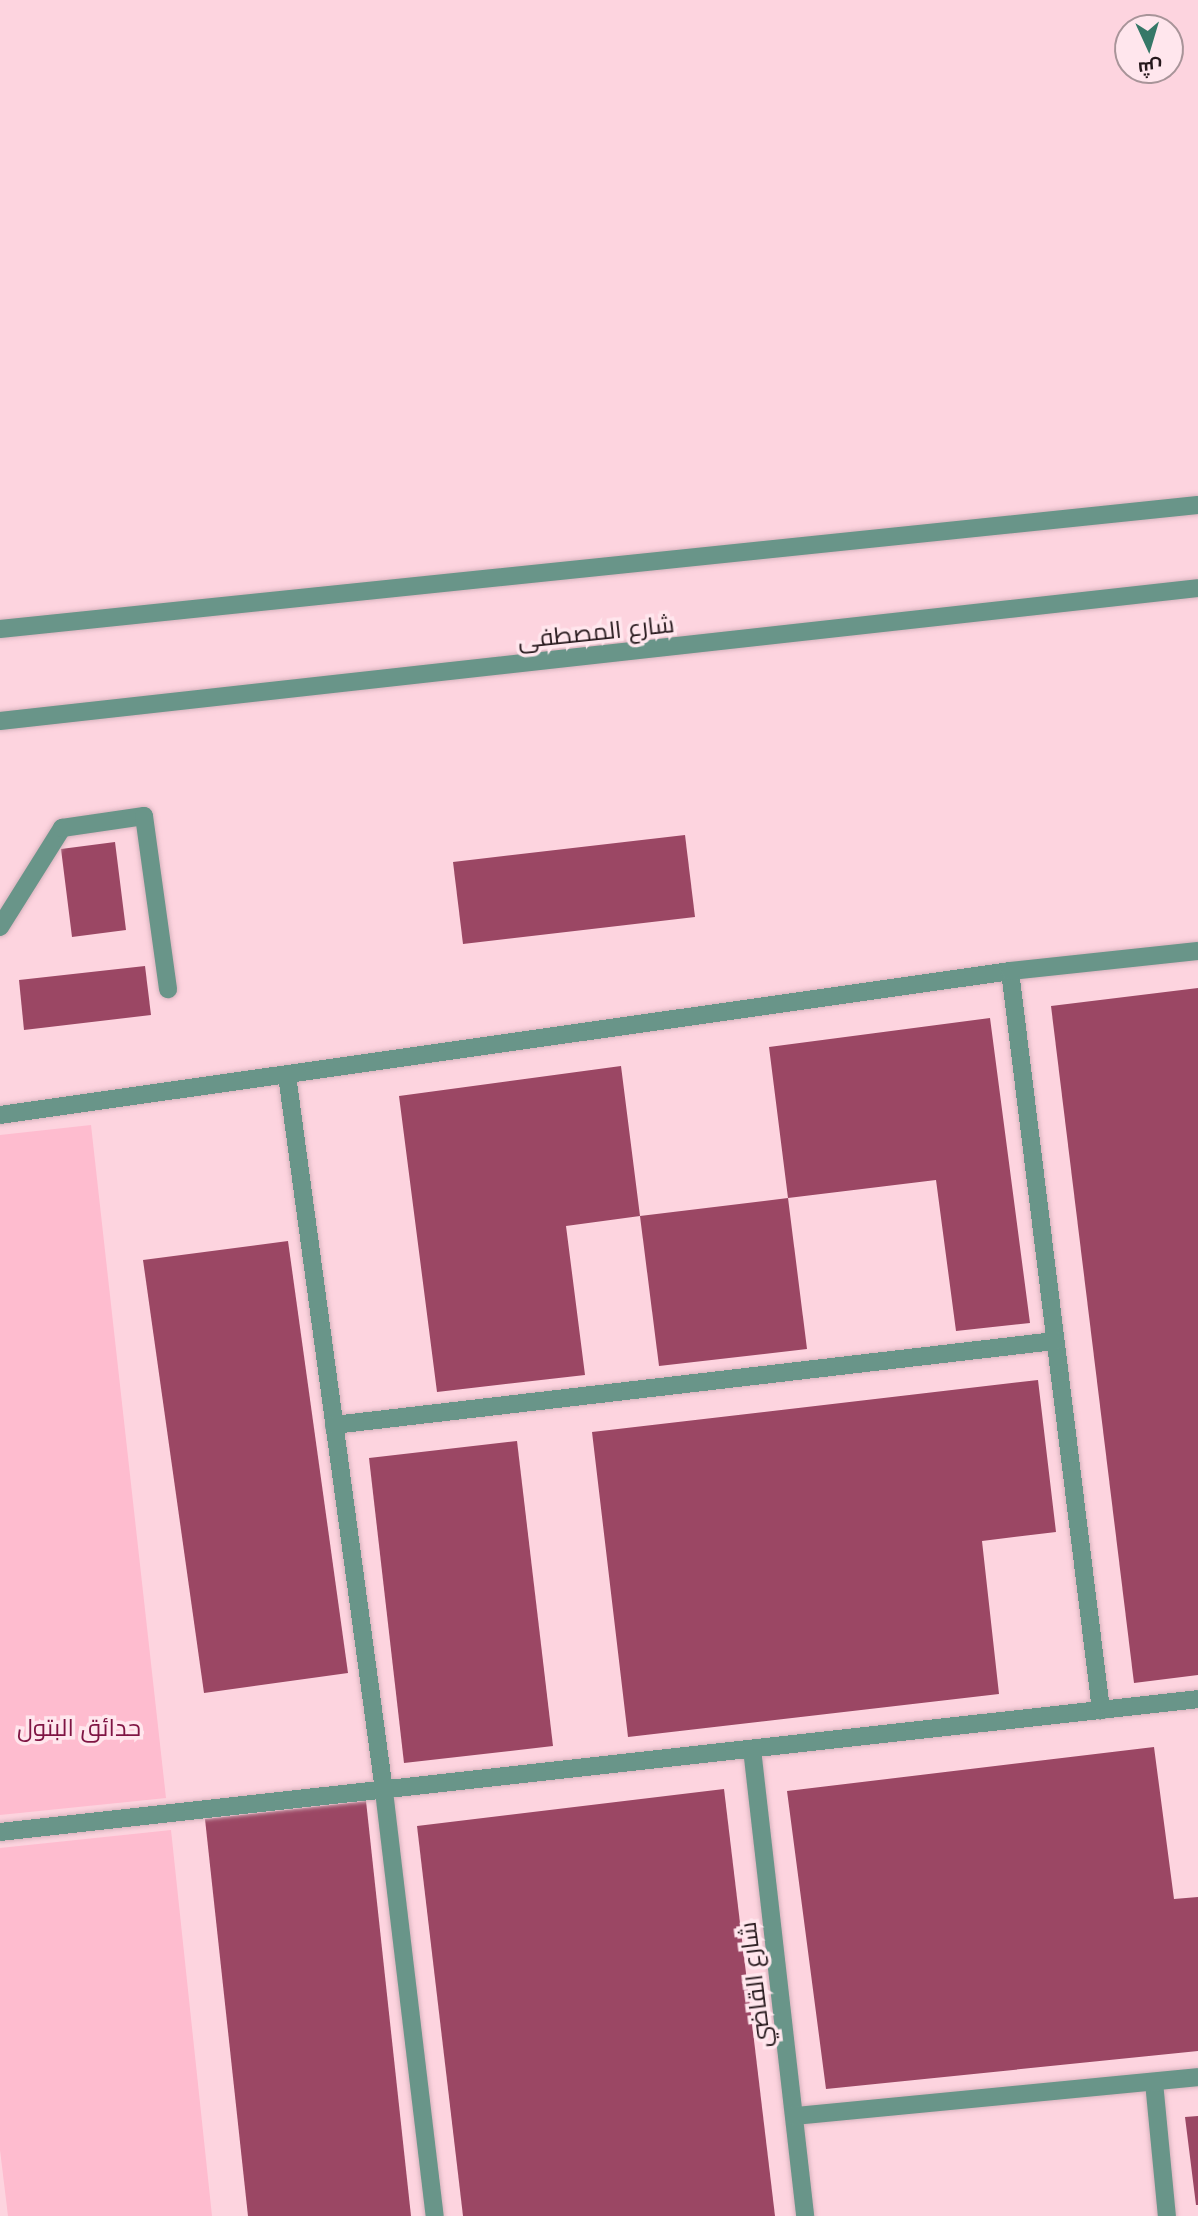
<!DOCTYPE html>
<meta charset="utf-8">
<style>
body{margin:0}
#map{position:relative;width:1198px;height:2216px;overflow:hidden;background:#fdd4df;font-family:Helvetica,Cairo,sans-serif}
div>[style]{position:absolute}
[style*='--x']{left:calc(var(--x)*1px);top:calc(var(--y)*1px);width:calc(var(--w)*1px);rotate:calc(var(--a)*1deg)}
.green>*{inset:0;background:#febccf}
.building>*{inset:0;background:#9b4764}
.roads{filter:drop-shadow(0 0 2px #d6b2bc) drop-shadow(0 0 2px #d6b2bc)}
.service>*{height:18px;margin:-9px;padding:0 9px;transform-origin:9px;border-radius:9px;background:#699589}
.minor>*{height:18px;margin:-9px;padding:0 9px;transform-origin:9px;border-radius:9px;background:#699589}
.tertiary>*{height:18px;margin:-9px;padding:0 9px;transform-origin:9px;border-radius:9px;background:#699589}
span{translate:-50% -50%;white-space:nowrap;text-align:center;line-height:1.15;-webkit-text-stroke:7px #ffe6ed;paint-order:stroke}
.street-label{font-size:24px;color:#26181c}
.park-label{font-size:24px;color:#7f1443}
.north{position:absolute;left:1114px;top:14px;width:70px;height:70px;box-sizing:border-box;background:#ffe6ed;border:2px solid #a89499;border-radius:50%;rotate:176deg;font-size:19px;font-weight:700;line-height:28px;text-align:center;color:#26181c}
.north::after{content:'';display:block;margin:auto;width:24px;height:32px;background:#367868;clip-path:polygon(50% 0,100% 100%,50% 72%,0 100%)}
</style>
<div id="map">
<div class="green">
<i style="clip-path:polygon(91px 1125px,166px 1798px,0 1815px,0 1135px)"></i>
<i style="clip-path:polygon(171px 1830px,212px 2216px,8px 2216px,0 2150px,0 1848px)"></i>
</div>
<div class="building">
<i style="clip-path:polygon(685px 835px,695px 917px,463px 944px,453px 862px)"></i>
<i style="clip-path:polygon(115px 842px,126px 930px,72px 937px,61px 849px)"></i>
<i style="clip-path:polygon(145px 966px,151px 1015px,24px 1030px,19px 980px)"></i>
<i style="clip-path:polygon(1198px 988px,1198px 1675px,1134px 1683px,1051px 1006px)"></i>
<i style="clip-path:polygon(990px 1018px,1030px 1323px,956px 1331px,936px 1180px,788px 1198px,769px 1047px)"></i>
<i style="clip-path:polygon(621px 1066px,640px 1216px,566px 1226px,585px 1375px,437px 1392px,399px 1096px)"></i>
<i style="clip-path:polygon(788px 1198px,807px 1349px,659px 1366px,640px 1216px)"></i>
<i style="clip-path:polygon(288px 1241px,348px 1673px,204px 1693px,143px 1260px)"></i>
<i style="clip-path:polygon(1038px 1380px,1056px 1532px,982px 1541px,999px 1694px,628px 1737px,592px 1432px)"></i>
<i style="clip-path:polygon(517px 1441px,553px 1746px,404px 1763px,369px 1458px)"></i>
<i style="clip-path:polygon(1154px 1747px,1174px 1899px,1198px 1897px,1198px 2051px,826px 2089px,787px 1791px)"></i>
<i style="clip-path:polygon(724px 1789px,775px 2216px,463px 2216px,417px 1826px)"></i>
<i style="clip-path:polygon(366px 1801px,411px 2216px,248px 2216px,205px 1819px)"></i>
<i style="clip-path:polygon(1198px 2116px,1198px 2205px,1196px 2205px,1185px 2117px)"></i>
</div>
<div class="roads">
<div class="service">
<i style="--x:0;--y:927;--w:117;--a:-57.9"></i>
<i style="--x:62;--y:828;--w:83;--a:-8.3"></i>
<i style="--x:144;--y:816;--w:175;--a:82.1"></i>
</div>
<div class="minor">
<i style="--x:1010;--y:971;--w:745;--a:82.98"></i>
<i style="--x:287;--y:1075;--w:723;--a:82.28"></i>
<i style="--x:384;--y:1791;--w:428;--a:83.2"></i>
<i style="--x:0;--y:1115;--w:1020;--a:-8.11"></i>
<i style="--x:1010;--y:971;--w:189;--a:-6.1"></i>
<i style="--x:334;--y:1425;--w:726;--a:-6.65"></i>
<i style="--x:752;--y:1749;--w:470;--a:83.5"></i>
<i style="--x:0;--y:1832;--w:1205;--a:-6.33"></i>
<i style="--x:1154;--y:2082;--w:135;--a:84.5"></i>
<i style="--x:795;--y:2116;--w:405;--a:-5.5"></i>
</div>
<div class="tertiary">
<i style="--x:0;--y:629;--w:1204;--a:-5.91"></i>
<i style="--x:0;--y:721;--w:1205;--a:-6.33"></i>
</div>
</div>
<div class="street-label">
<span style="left:596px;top:632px;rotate:-6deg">شارع المصطفى</span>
<span style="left:755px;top:1985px;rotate:-97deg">شارع القاضي</span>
</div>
<div class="park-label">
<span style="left:79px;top:1728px">حدائق البتول</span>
</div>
<div class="north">ش</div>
</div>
